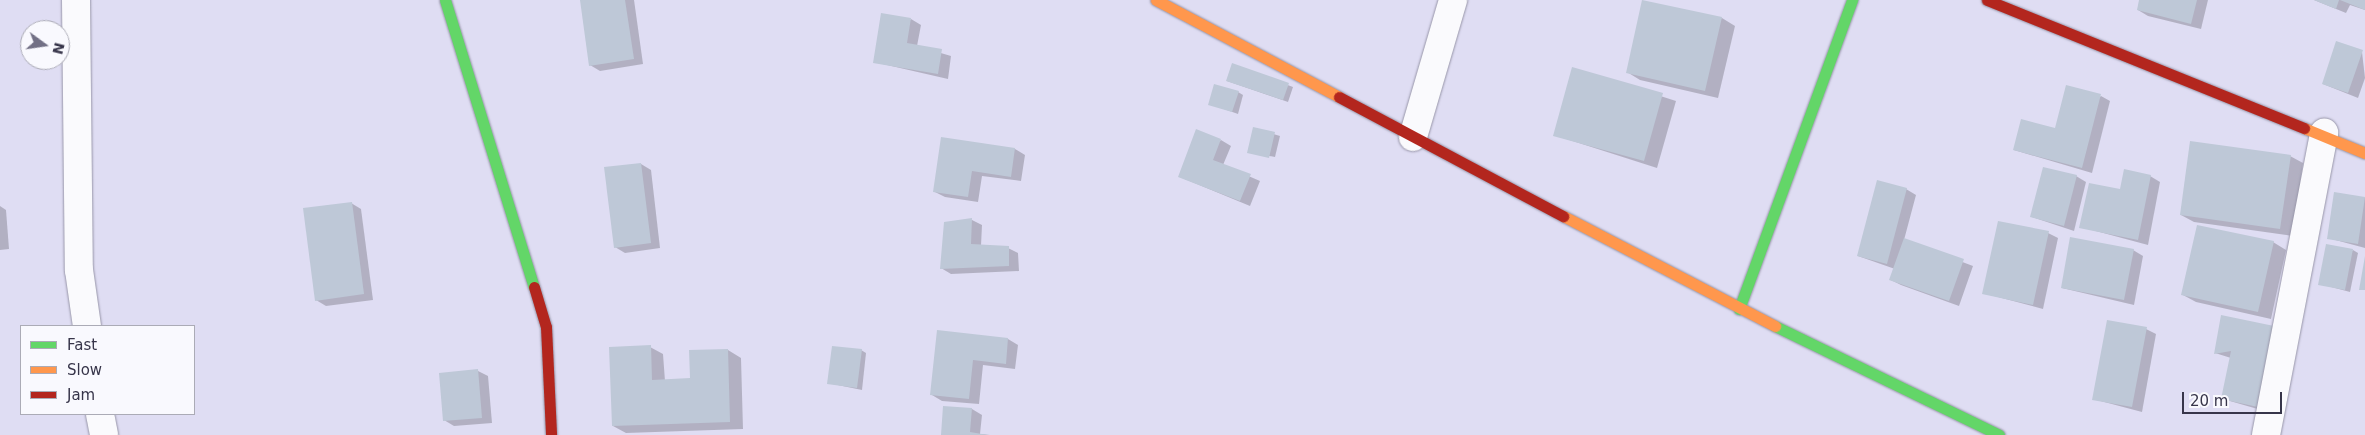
<!DOCTYPE html>
<style>
body{margin:0}
#map{position:relative;width:2365px;height:435px;overflow:hidden;background:#dfddf3;font-family:"DejaVu Sans",sans-serif}
div>[style]{position:absolute}
[style*='--x']{left:calc(var(--x)*1px);top:calc(var(--y)*1px);width:calc(var(--w)*1px);rotate:calc(var(--a)*1deg)}
.shadow>*{inset:0;background:#0003}
.building>*{inset:0;background:#bec8d7}
.roads{filter:drop-shadow(0 0 1px #9896a9) drop-shadow(0 0 1px #9896a9)}
.street>*{height:28px;margin:-14px;padding:0 14px;transform-origin:14px;border-radius:14px;background:#fafafd}
.fast>*{height:11px;margin:-5.5px;padding:0 5.5px;transform-origin:5.5px;border-radius:5.5px;background:#63d668}
.slow>*{height:11px;margin:-5.5px;padding:0 5.5px;transform-origin:5.5px;border-radius:5.5px;background:#ff974d}
.jam>*{height:11px;margin:-5.5px;padding:0 5.5px;transform-origin:5.5px;border-radius:5.5px;background:#b3261e}
span{translate:-50% -50%;white-space:nowrap;text-align:center;line-height:1.15;-webkit-text-stroke:4px #f9f9fe;paint-order:stroke}
.legend{position:absolute;left:20px;top:325px;width:175px;height:90px;box-sizing:border-box;background:#f9f9fe;border:1px solid #ababb6;margin:0;padding:6px 9px;list-style:none;font-size:15px;color:#37354a}
.legend li{display:flex;align-items:center;gap:10px;height:25px}
.legend b{width:25px;border:1px solid #ababb6}
.north{position:absolute;left:20px;top:20px;width:50px;height:50px;box-sizing:border-box;background:#f9f9fe;border:1px solid #ababb6;border-radius:50%;rotate:104deg;font-size:14px;font-weight:700;line-height:20px;text-align:center;color:#37354a}
.north::after{content:'';display:block;margin:auto;width:18px;height:22px;background:#727085;clip-path:polygon(50% 0,100% 100%,50% 72%,0 100%)}
.scale{position:absolute;left:2182px;top:392px;width:100px;height:22px;box-sizing:border-box;border:2px solid #37354a;border-top:0;padding-left:6px;font-size:15px;line-height:18px;white-space:nowrap;color:#37354a;-webkit-text-stroke:4px #f9f9fe;paint-order:stroke}
</style>
<div id="map">
<div class="shadow">
<i style="clip-path:polygon(581px 0,634px 0,643px 64px,600px 71px,590px 65px)"></i>
<i style="clip-path:polygon(2141px 0,2208px 0,2201px 29px,2148px 16px,2138px 10px)"></i>
<i style="clip-path:polygon(2314px 0,2365px 0,2365px 10px,2350px 5px,2346px 13px)"></i>
<i style="clip-path:polygon(1722px 18px,1735px 26px,1718px 98px,1640px 80px,1627px 72px)"></i>
<i style="clip-path:polygon(911px 19px,921px 25px,917px 46px,951px 56px,948px 79px,874px 62px)"></i>
<i style="clip-path:polygon(2362px 52px,2365px 78px,2358px 98px,2323px 84px)"></i>
<i style="clip-path:polygon(1233px 65px,1293px 87px,1288px 102px,1227px 81px)"></i>
<i style="clip-path:polygon(1573px 68px,1676px 101px,1657px 168px,1554px 135px)"></i>
<i style="clip-path:polygon(1238px 92px,1243px 95px,1238px 114px,1210px 104px)"></i>
<i style="clip-path:polygon(2101px 96px,2110px 101px,2092px 173px,2014px 150px,2056px 130px)"></i>
<i style="clip-path:polygon(1254px 128px,1280px 136px,1275px 157px,1249px 152px)"></i>
<i style="clip-path:polygon(942px 139px,1015px 149px,1025px 155px,1021px 181px,982px 176px,978px 202px,945px 197px,935px 192px)"></i>
<i style="clip-path:polygon(1221px 140px,1231px 146px,1223px 165px,1260px 181px,1250px 206px,1180px 177px)"></i>
<i style="clip-path:polygon(2290px 156px,2303px 163px,2293px 236px,2194px 222px,2181px 215px)"></i>
<i style="clip-path:polygon(641px 164px,651px 170px,660px 248px,625px 253px,615px 247px)"></i>
<i style="clip-path:polygon(2076px 176px,2086px 182px,2074px 231px,2032px 217px)"></i>
<i style="clip-path:polygon(2150px 176px,2160px 182px,2148px 245px,2081px 227px,2121px 191px)"></i>
<i style="clip-path:polygon(1906px 189px,1916px 195px,1904px 240px,1973px 266px,1959px 306px,1901px 285px,1891px 280px,1895px 269px,1858px 256px)"></i>
<i style="clip-path:polygon(2335px 193px,2365px 198px,2365px 248px,2328px 238px)"></i>
<i style="clip-path:polygon(351px 203px,361px 209px,373px 300px,326px 306px,316px 300px)"></i>
<i style="clip-path:polygon(0 206px,6px 210px,9px 249px,0 250px)"></i>
<i style="clip-path:polygon(972px 220px,982px 225px,981px 246px,1008px 248px,1018px 253px,1019px 271px,951px 274px,941px 268px,945px 223px)"></i>
<i style="clip-path:polygon(2048px 233px,2058px 238px,2043px 309px,1983px 293px)"></i>
<i style="clip-path:polygon(2273px 242px,2286px 250px,2271px 319px,2196px 302px,2183px 295px)"></i>
<i style="clip-path:polygon(2133px 250px,2143px 256px,2134px 305px,2062px 288px)"></i>
<i style="clip-path:polygon(2353px 250px,2358px 253px,2350px 292px,2320px 284px)"></i>
<i style="clip-path:polygon(2146px 329px,2156px 334px,2142px 412px,2093px 399px)"></i>
<i style="clip-path:polygon(938px 332px,1008px 339px,1018px 345px,1015px 369px,983px 365px,979px 404px,942px 401px,932px 395px)"></i>
<i style="clip-path:polygon(2284px 333px,2268px 412px,2223px 399px,2231px 358px,2215px 353px)"></i>
<i style="clip-path:polygon(650px 347px,663px 354px,665px 381px,692px 379px,728px 350px,741px 358px,743px 429px,626px 433px,613px 426px)"></i>
<i style="clip-path:polygon(861px 350px,866px 353px,862px 390px,828px 383px)"></i>
<i style="clip-path:polygon(478px 371px,488px 376px,492px 423px,454px 426px,444px 420px)"></i>
<i style="clip-path:polygon(944px 407px,972px 409px,982px 415px,980px 434px,990px 435px,942px 435px)"></i>
</div>
<div class="building">
<i style="clip-path:polygon(580px 0,625px 0,634px 59px,589px 66px)"></i>
<i style="clip-path:polygon(1642px 0,1722px 17px,1705px 91px,1626px 73px)"></i>
<i style="clip-path:polygon(2139px 0,2197px 0,2191px 24px,2137px 10px)"></i>
<i style="clip-path:polygon(2314px 0,2339px 0,2336px 9px)"></i>
<i style="clip-path:polygon(2340px 0,2365px 0,2365px 10px)"></i>
<i style="clip-path:polygon(881px 13px,911px 18px,907px 43px,942px 49px,938px 74px,873px 63px)"></i>
<i style="clip-path:polygon(2336px 41px,2363px 50px,2348px 93px,2322px 84px)"></i>
<i style="clip-path:polygon(1232px 63px,1289px 83px,1283px 100px,1226px 81px)"></i>
<i style="clip-path:polygon(1572px 67px,1663px 93px,1644px 161px,1553px 136px)"></i>
<i style="clip-path:polygon(1214px 84px,1239px 91px,1232px 112px,1208px 105px)"></i>
<i style="clip-path:polygon(2066px 85px,2101px 94px,2082px 168px,2013px 150px,2021px 119px,2055px 128px)"></i>
<i style="clip-path:polygon(1253px 127px,1275px 132px,1269px 158px,1247px 153px)"></i>
<i style="clip-path:polygon(1196px 129px,1221px 139px,1213px 160px,1251px 174px,1240px 201px,1178px 177px)"></i>
<i style="clip-path:polygon(941px 137px,1015px 148px,1011px 177px,972px 171px,968px 197px,933px 192px)"></i>
<i style="clip-path:polygon(2190px 141px,2291px 155px,2280px 229px,2180px 215px)"></i>
<i style="clip-path:polygon(641px 163px,651px 243px,614px 248px,604px 167px)"></i>
<i style="clip-path:polygon(2043px 167px,2077px 175px,2064px 226px,2030px 217px)"></i>
<i style="clip-path:polygon(2124px 169px,2151px 175px,2138px 240px,2079px 228px,2089px 183px,2120px 189px)"></i>
<i style="clip-path:polygon(1877px 180px,1907px 188px,1887px 264px,1857px 256px)"></i>
<i style="clip-path:polygon(2334px 192px,2365px 197px,2358px 244px,2327px 239px)"></i>
<i style="clip-path:polygon(352px 202px,364px 294px,315px 301px,303px 208px)"></i>
<i style="clip-path:polygon(972px 218px,971px 244px,1009px 246px,1009px 266px,940px 269px,944px 222px)"></i>
<i style="clip-path:polygon(1998px 221px,2049px 231px,2033px 305px,1982px 294px)"></i>
<i style="clip-path:polygon(2197px 225px,2274px 241px,2258px 312px,2181px 295px)"></i>
<i style="clip-path:polygon(2070px 237px,2134px 249px,2124px 300px,2061px 288px)"></i>
<i style="clip-path:polygon(1904px 238px,1964px 259px,1949px 301px,1889px 280px)"></i>
<i style="clip-path:polygon(2326px 244px,2353px 249px,2345px 290px,2318px 285px)"></i>
<i style="clip-path:polygon(2365px 256px,2365px 290px,2359px 290px)"></i>
<i style="clip-path:polygon(2221px 315px,2274px 326px,2258px 407px,2221px 399px,2231px 351px,2214px 354px)"></i>
<i style="clip-path:polygon(2107px 320px,2147px 327px,2132px 407px,2092px 400px)"></i>
<i style="clip-path:polygon(937px 330px,1008px 338px,1006px 364px,973px 360px,969px 399px,930px 395px)"></i>
<i style="clip-path:polygon(651px 345px,652px 380px,690px 378px,689px 350px,728px 349px,730px 422px,612px 426px,609px 347px)"></i>
<i style="clip-path:polygon(832px 346px,862px 349px,857px 388px,827px 384px)"></i>
<i style="clip-path:polygon(478px 369px,482px 418px,443px 421px,439px 373px)"></i>
<i style="clip-path:polygon(943px 406px,972px 408px,970px 432px,988px 435px,941px 435px)"></i>
</div>
<div class="roads">
<div class="street">
<i style="--x:76;--y:0;--w:270;--a:89.4"></i>
<i style="--x:79;--y:270;--w:57;--a:81.9"></i>
<i style="--x:1413;--y:137;--w:143;--a:-73.7"></i>
<i style="--x:100;--y:414;--w:21;--a:79"></i>
<i style="--x:2266;--y:435;--w:308;--a:-79.1"></i>
</div>
<div class="fast">
<i style="--x:445;--y:0;--w:300;--a:72.8"></i>
<i style="--x:1739;--y:309;--w:329;--a:-69.9"></i>
<i style="--x:1775;--y:326;--w:249;--a:25.9"></i>
</div>
<div class="slow">
<i style="--x:1156;--y:0;--w:207;--a:27.9"></i>
<i style="--x:2304;--y:128;--w:66;--a:22.3"></i>
<i style="--x:1563;--y:216;--w:239;--a:27.4"></i>
</div>
<div class="jam">
<i style="--x:1987;--y:0;--w:342;--a:22"></i>
<i style="--x:1339;--y:97;--w:254;--a:28"></i>
<i style="--x:534;--y:287;--w:42;--a:73.3"></i>
<i style="--x:546;--y:327;--w:108;--a:87.3"></i>
</div>
</div>
<ul class="legend">
<li><b style="height:6px;background:#63d668"></b>Fast</li>
<li><b style="height:6px;background:#ff974d"></b>Slow</li>
<li><b style="height:6px;background:#b3261e"></b>Jam</li>
</ul>
<div class="north">N</div>
<div class="scale">20 m</div>
</div>
